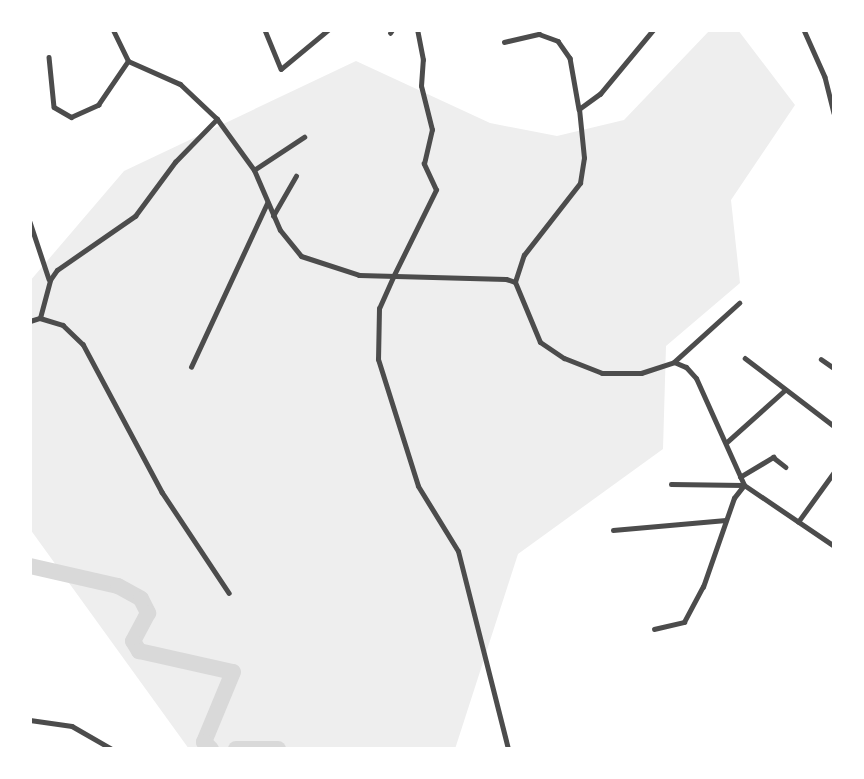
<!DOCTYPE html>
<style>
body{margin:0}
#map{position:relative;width:864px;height:779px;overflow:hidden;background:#fff;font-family:Jost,sans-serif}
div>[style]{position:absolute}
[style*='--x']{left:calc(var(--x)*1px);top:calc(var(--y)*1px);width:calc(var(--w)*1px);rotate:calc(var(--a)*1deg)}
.green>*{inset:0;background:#eee}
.river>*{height:16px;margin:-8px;padding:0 8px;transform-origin:8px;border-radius:8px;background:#d9d9d9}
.minor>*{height:4.5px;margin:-2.25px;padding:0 2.25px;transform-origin:2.25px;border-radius:2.25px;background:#4c4c4c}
.tertiary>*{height:5px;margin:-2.5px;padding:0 2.5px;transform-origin:2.5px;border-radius:2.5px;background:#4c4c4c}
span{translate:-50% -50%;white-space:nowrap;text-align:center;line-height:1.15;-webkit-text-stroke:7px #fff;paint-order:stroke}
.frame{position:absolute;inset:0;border:32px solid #fff;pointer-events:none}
</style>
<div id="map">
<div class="green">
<i style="clip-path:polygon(710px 30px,738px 30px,795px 105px,731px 200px,740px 283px,666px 346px,663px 449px,518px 554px,455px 749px,189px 749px,30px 529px,30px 281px,124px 171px,356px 61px,490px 123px,557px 136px,624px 120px)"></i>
</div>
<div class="river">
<i style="--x:30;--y:566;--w:90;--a:12.8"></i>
<i style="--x:118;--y:586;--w:26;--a:29"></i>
<i style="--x:141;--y:599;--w:16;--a:63"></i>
<i style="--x:148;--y:613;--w:32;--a:118"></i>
<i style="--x:133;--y:641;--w:12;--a:59"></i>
<i style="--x:139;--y:651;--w:96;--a:12.6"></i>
<i style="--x:233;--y:672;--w:76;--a:112.5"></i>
<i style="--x:204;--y:742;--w:10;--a:45"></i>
<i style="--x:236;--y:749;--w:42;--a:0"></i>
</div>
<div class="minor">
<i style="--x:265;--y:30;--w:42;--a:67.7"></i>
<i style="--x:281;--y:69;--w:61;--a:-39.7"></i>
<i style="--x:804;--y:30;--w:51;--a:65.9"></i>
<i style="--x:825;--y:77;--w:37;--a:76"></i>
<i style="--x:390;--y:33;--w:4;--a:-56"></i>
<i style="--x:504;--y:42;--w:36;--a:-13"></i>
<i style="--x:539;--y:34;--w:20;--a:20"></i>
<i style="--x:558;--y:41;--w:21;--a:55"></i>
<i style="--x:570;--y:58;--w:52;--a:80"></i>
<i style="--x:579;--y:109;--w:26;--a:-36"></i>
<i style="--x:600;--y:94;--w:83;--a:-50.4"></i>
<i style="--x:49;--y:57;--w:50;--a:84.3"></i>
<i style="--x:54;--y:107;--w:20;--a:30"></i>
<i style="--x:71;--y:117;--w:30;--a:-24"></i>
<i style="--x:98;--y:105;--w:53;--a:-55.7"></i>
<i style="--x:254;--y:170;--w:60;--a:-33.4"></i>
<i style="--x:273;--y:216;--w:46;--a:-60.1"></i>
<i style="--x:30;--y:222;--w:60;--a:71.6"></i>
<i style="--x:393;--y:277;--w:97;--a:-63.7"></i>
<i style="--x:436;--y:190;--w:29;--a:-115"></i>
<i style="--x:424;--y:164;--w:35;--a:-77"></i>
<i style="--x:432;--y:130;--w:45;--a:-104"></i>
<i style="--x:421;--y:86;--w:26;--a:-86"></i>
<i style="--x:423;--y:60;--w:31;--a:-101"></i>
<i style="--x:515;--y:282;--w:28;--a:-72"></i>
<i style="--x:524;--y:255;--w:91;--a:-52.1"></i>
<i style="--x:580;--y:183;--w:25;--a:-81"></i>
<i style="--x:584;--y:158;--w:49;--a:-95.8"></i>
<i style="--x:40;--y:318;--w:24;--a:17"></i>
<i style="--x:63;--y:325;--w:28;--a:44"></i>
<i style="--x:83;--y:344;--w:168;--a:61.9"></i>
<i style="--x:162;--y:492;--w:121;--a:56.4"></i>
<i style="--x:30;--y:321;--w:10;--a:-17"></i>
<i style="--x:40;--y:318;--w:39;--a:-75"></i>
<i style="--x:50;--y:280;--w:12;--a:-55"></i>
<i style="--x:57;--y:270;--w:95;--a:-34.7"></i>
<i style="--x:135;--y:216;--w:67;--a:-53.5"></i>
<i style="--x:175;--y:162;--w:60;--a:-45.7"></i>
<i style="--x:745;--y:358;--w:112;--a:37.4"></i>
<i style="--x:821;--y:359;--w:16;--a:35"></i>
<i style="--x:674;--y:362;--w:88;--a:-42.2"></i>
<i style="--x:191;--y:367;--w:181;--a:-65.1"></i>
<i style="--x:727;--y:442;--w:78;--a:-41.9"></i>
<i style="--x:740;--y:477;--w:39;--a:-31"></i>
<i style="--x:773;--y:457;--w:16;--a:38"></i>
<i style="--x:671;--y:484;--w:72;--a:0.8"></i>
<i style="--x:798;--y:522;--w:62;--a:-54.2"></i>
<i style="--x:613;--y:530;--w:113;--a:-5.1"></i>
<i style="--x:654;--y:629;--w:31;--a:-13"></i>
<i style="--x:684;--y:622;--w:40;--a:-62"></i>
<i style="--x:703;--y:587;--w:94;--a:-70.8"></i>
<i style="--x:734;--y:498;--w:16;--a:-52"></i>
<i style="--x:30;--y:720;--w:42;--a:8.1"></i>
<i style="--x:72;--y:726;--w:46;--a:29.9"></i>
</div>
<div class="tertiary">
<i style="--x:113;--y:30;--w:34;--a:64"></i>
<i style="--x:128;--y:61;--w:57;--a:23.9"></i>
<i style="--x:180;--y:84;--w:51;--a:43.4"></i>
<i style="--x:217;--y:119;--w:63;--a:54"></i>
<i style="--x:254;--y:170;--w:65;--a:66.6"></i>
<i style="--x:280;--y:230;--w:33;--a:51"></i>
<i style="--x:301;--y:256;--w:61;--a:18.1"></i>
<i style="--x:359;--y:275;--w:147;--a:1.6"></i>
<i style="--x:506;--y:279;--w:9;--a:18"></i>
<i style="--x:515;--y:282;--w:65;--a:67.4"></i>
<i style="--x:540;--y:342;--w:29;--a:34"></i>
<i style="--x:564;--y:358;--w:41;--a:21.5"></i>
<i style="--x:602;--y:373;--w:39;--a:0"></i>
<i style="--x:641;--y:373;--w:35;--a:-18"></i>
<i style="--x:674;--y:362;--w:13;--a:23"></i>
<i style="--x:686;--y:367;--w:15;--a:48"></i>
<i style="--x:696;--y:378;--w:117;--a:65.8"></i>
<i style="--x:744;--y:485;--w:109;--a:34.1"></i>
<i style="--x:393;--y:277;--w:34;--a:114"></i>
<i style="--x:379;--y:308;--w:51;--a:91.1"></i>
<i style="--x:378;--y:359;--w:133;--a:72.5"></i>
<i style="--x:418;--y:486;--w:76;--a:58.4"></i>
<i style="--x:458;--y:551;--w:204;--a:75.8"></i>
</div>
<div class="frame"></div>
</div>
